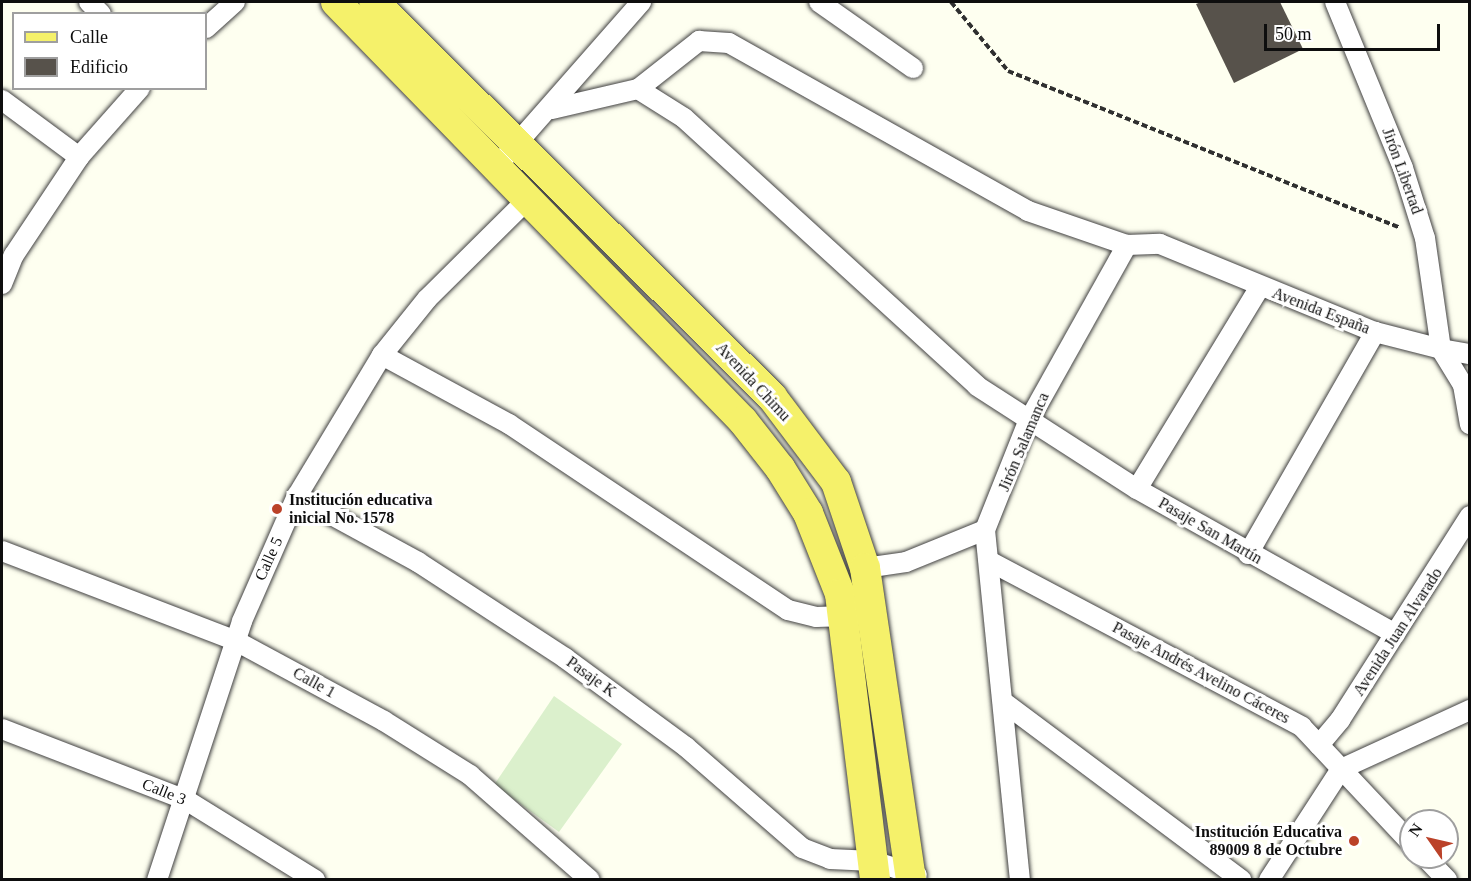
<!DOCTYPE html>
<meta charset="utf-8">
<style>
body{margin:0}
#map{position:relative;width:1471px;height:881px;overflow:hidden;background:#fefff0;font-family:Georgia,serif}
div>[style]{position:absolute}
[style*='--x']{left:calc(var(--x)*1px);top:calc(var(--y)*1px);width:calc(var(--w)*1px);rotate:calc(var(--a)*1deg)}
.pitch>*{inset:0;background:#dbf0cc}
.building>*{inset:0;background:#57524b}
.path>*{height:4px;margin-top:-2px;transform-origin:0;background:repeating-linear-gradient(90deg,#303030 0 6px,transparent 0 9px)}
.roads{filter:drop-shadow(0 0 2px #414141) drop-shadow(0 0 2px #414141)}
.minor>*{height:20px;margin:-10px;padding:0 10px;transform-origin:10px;border-radius:10px;background:#fff}
.primary>*{height:30px;margin:-15px;padding:0 15px;transform-origin:15px;border-radius:15px;background:#f5f16a}
.dots>*{width:16px;height:16px;translate:-50% -50%;box-sizing:border-box;border:3px solid #fff;border-radius:50%}
span{translate:-50% -50%;white-space:nowrap;text-align:center;line-height:1.15;-webkit-text-stroke:6px #fff;paint-order:stroke}
.street-label{font-size:16px;color:#0e0e0e}
.poi-label{font-size:16px;color:#0e0e0e;font-weight:700}
.left{translate:0 -50%;text-align:left}
.right{translate:-100% -50%;text-align:right}
.frame{position:absolute;inset:0;border:3px solid #0e0e0e;pointer-events:none}
.legend{position:absolute;left:12px;top:12px;width:195px;height:78px;box-sizing:border-box;background:#fff;border:2px solid #9f9f9f;margin:0;padding:8px 10px;list-style:none;font-size:18px;color:#0e0e0e}
.legend li{display:flex;align-items:center;gap:12px;height:30px}
.legend b{width:30px;border:2px solid #9f9f9f}
.north{position:absolute;left:1399px;top:809px;width:60px;height:60px;box-sizing:border-box;background:#fff;border:2px solid #9f9f9f;border-radius:50%;rotate:304deg;font-size:16px;font-weight:700;line-height:24px;text-align:center;color:#0e0e0e}
.north::after{content:'';display:block;margin:auto;width:21px;height:27px;background:#bb4229;clip-path:polygon(50% 0,100% 100%,50% 72%,0 100%)}
.scale{position:absolute;left:1264px;top:24px;width:176px;height:27px;box-sizing:border-box;border:3px solid #0e0e0e;border-top:0;padding-left:8px;font-size:18px;line-height:21px;white-space:nowrap;color:#0e0e0e;-webkit-text-stroke:4px #fff;paint-order:stroke}
</style>
<div id="map">
<div class="pitch">
<i style="clip-path:polygon(554px 696px,622px 744px,559px 832px,494px 785px)"></i>
</div>
<div class="building">
<i style="clip-path:polygon(1201px 2px,1280px 2px,1303px 49px,1234px 83px,1196px 4px)"></i>
</div>
<div class="path">
<i style="--x:951;--y:2;--w:89;--a:50.4"></i>
<i style="--x:1008;--y:71;--w:422;--a:21.8"></i>
</div>
<div class="roads">
<div class="minor">
<i style="--x:89;--y:2;--w:17;--a:45"></i>
<i style="--x:819;--y:2;--w:115;--a:35.1"></i>
<i style="--x:1335;--y:2;--w:179;--a:67.7"></i>
<i style="--x:1403;--y:168;--w:73;--a:72.6"></i>
<i style="--x:1425;--y:238;--w:112;--a:81.8"></i>
<i style="--x:1441;--y:349;--w:29;--a:10"></i>
<i style="--x:206;--y:28;--w:39;--a:-42"></i>
<i style="--x:638;--y:89;--w:78;--a:-38.2"></i>
<i style="--x:699;--y:41;--w:30;--a:4"></i>
<i style="--x:729;--y:43;--w:343;--a:29.3"></i>
<i style="--x:1028;--y:211;--w:105;--a:19"></i>
<i style="--x:1127;--y:245;--w:33;--a:-2"></i>
<i style="--x:1160;--y:244;--w:232;--a:22.3"></i>
<i style="--x:1375;--y:332;--w:68;--a:14.4"></i>
<i style="--x:1441;--y:349;--w:42;--a:58.6"></i>
<i style="--x:1463;--y:385;--w:40;--a:80"></i>
<i style="--x:2;--y:100;--w:96;--a:36.5"></i>
<i style="--x:552;--y:109;--w:88;--a:-13.1"></i>
<i style="--x:638;--y:89;--w:54;--a:32.2"></i>
<i style="--x:684;--y:118;--w:397;--a:42.4"></i>
<i style="--x:977;--y:386;--w:190;--a:32.8"></i>
<i style="--x:1137;--y:489;--w:296;--a:29.3"></i>
<i style="--x:498;--y:165;--w:217;--a:-48.7"></i>
<i style="--x:2;--y:284;--w:31;--a:-68"></i>
<i style="--x:14;--y:255;--w:118;--a:-56.4"></i>
<i style="--x:79;--y:157;--w:92;--a:-48.5"></i>
<i style="--x:382;--y:355;--w:145;--a:28.5"></i>
<i style="--x:509;--y:424;--w:335;--a:33.7"></i>
<i style="--x:788;--y:610;--w:29;--a:14"></i>
<i style="--x:816;--y:617;--w:38;--a:-2"></i>
<i style="--x:1137;--y:489;--w:237;--a:-58.7"></i>
<i style="--x:297;--y:496;--w:138;--a:28.6"></i>
<i style="--x:418;--y:562;--w:176;--a:33.1"></i>
<i style="--x:565;--y:658;--w:150;--a:36.3"></i>
<i style="--x:686;--y:747;--w:154;--a:41"></i>
<i style="--x:802;--y:848;--w:30;--a:21"></i>
<i style="--x:830;--y:859;--w:43;--a:2.7"></i>
<i style="--x:873;--y:861;--w:46;--a:17.7"></i>
<i style="--x:985;--y:530;--w:352;--a:84.3"></i>
<i style="--x:2;--y:551;--w:251;--a:21"></i>
<i style="--x:236;--y:641;--w:168;--a:28.4"></i>
<i style="--x:384;--y:721;--w:102;--a:32.1"></i>
<i style="--x:470;--y:775;--w:159;--a:41.2"></i>
<i style="--x:1248;--y:554;--w:256;--a:-60.2"></i>
<i style="--x:991;--y:562;--w:352;--a:27.9"></i>
<i style="--x:1302;--y:727;--w:159;--a:46.8"></i>
<i style="--x:865;--y:568;--w:41;--a:-8.3"></i>
<i style="--x:906;--y:562;--w:85;--a:-22.1"></i>
<i style="--x:985;--y:530;--w:116;--a:-68.3"></i>
<i style="--x:1028;--y:422;--w:203;--a:-60.8"></i>
<i style="--x:1006;--y:704;--w:294;--a:36.8"></i>
<i style="--x:2;--y:729;--w:197;--a:21.1"></i>
<i style="--x:186;--y:800;--w:152;--a:31.8"></i>
<i style="--x:1319;--y:745;--w:33;--a:-50"></i>
<i style="--x:1340;--y:720;--w:242;--a:-57.5"></i>
<i style="--x:1425;--y:857;--w:32;--a:46"></i>
<i style="--x:157;--y:880;--w:273;--a:-71.8"></i>
<i style="--x:242;--y:621;--w:137;--a:-66.3"></i>
<i style="--x:297;--y:496;--w:165;--a:-58.9"></i>
<i style="--x:382;--y:355;--w:72;--a:-51.2"></i>
<i style="--x:427;--y:299;--w:144;--a:-44.7"></i>
<i style="--x:1269;--y:880;--w:132;--a:-57"></i>
<i style="--x:1341;--y:769;--w:142;--a:-24.6"></i>
</div>
<div class="primary">
<i style="--x:336;--y:2;--w:584;--a:45.83"></i>
<i style="--x:743;--y:421;--w:60;--a:51.8"></i>
<i style="--x:780;--y:468;--w:53;--a:58.1"></i>
<i style="--x:808;--y:513;--w:87;--a:68.4"></i>
<i style="--x:840;--y:594;--w:288;--a:83"></i>
<i style="--x:374;--y:2;--w:561;--a:44.78"></i>
<i style="--x:772;--y:397;--w:106;--a:53"></i>
<i style="--x:836;--y:482;--w:91;--a:71.4"></i>
<i style="--x:865;--y:568;--w:315;--a:81.6"></i>
</div>
</div>
<div class="dots">
<i style="left:277px;top:509px;background:#bb4229"></i>
<i style="left:1354px;top:841px;background:#bb4229"></i>
</div>
<div class="street-label">
<span style="left:1402px;top:171px;rotate:70deg">Jirón Libertad</span>
<span style="left:1321px;top:311px;rotate:21deg">Avenida España</span>
<span style="left:753px;top:382px;rotate:47deg">Avenida Chimu</span>
<span style="left:1024px;top:442px;rotate:-67deg">Jirón Salamanca</span>
<span style="left:1210px;top:531px;rotate:30deg">Pasaje San Martín</span>
<span style="left:269px;top:559px;rotate:-66deg">Calle 5</span>
<span style="left:1398px;top:632px;rotate:-57deg">Avenida Juan Alvarado</span>
<span style="left:1201px;top:673px;rotate:28deg">Pasaje Andrés Avelino Cáceres</span>
<span style="left:591px;top:677px;rotate:36deg">Pasaje K</span>
<span style="left:314px;top:683px;rotate:29deg">Calle 1</span>
<span style="left:164px;top:792px;rotate:22deg">Calle 3</span>
</div>
<div class="poi-label">
<span class="left" style="left:289px;top:509px">Institución educativa<br>inicial No. 1578</span>
<span class="right" style="left:1342px;top:841px">Institución Educativa<br>89009 8 de Octubre</span>
</div>
<div class="frame"></div>
<ul class="legend">
<li><b style="height:8px;background:#f5f16a"></b>Calle</li>
<li><b style="height:16px;background:#57524b"></b>Edificio</li>
</ul>
<div class="north">N</div>
<div class="scale">50 m</div>
</div>
